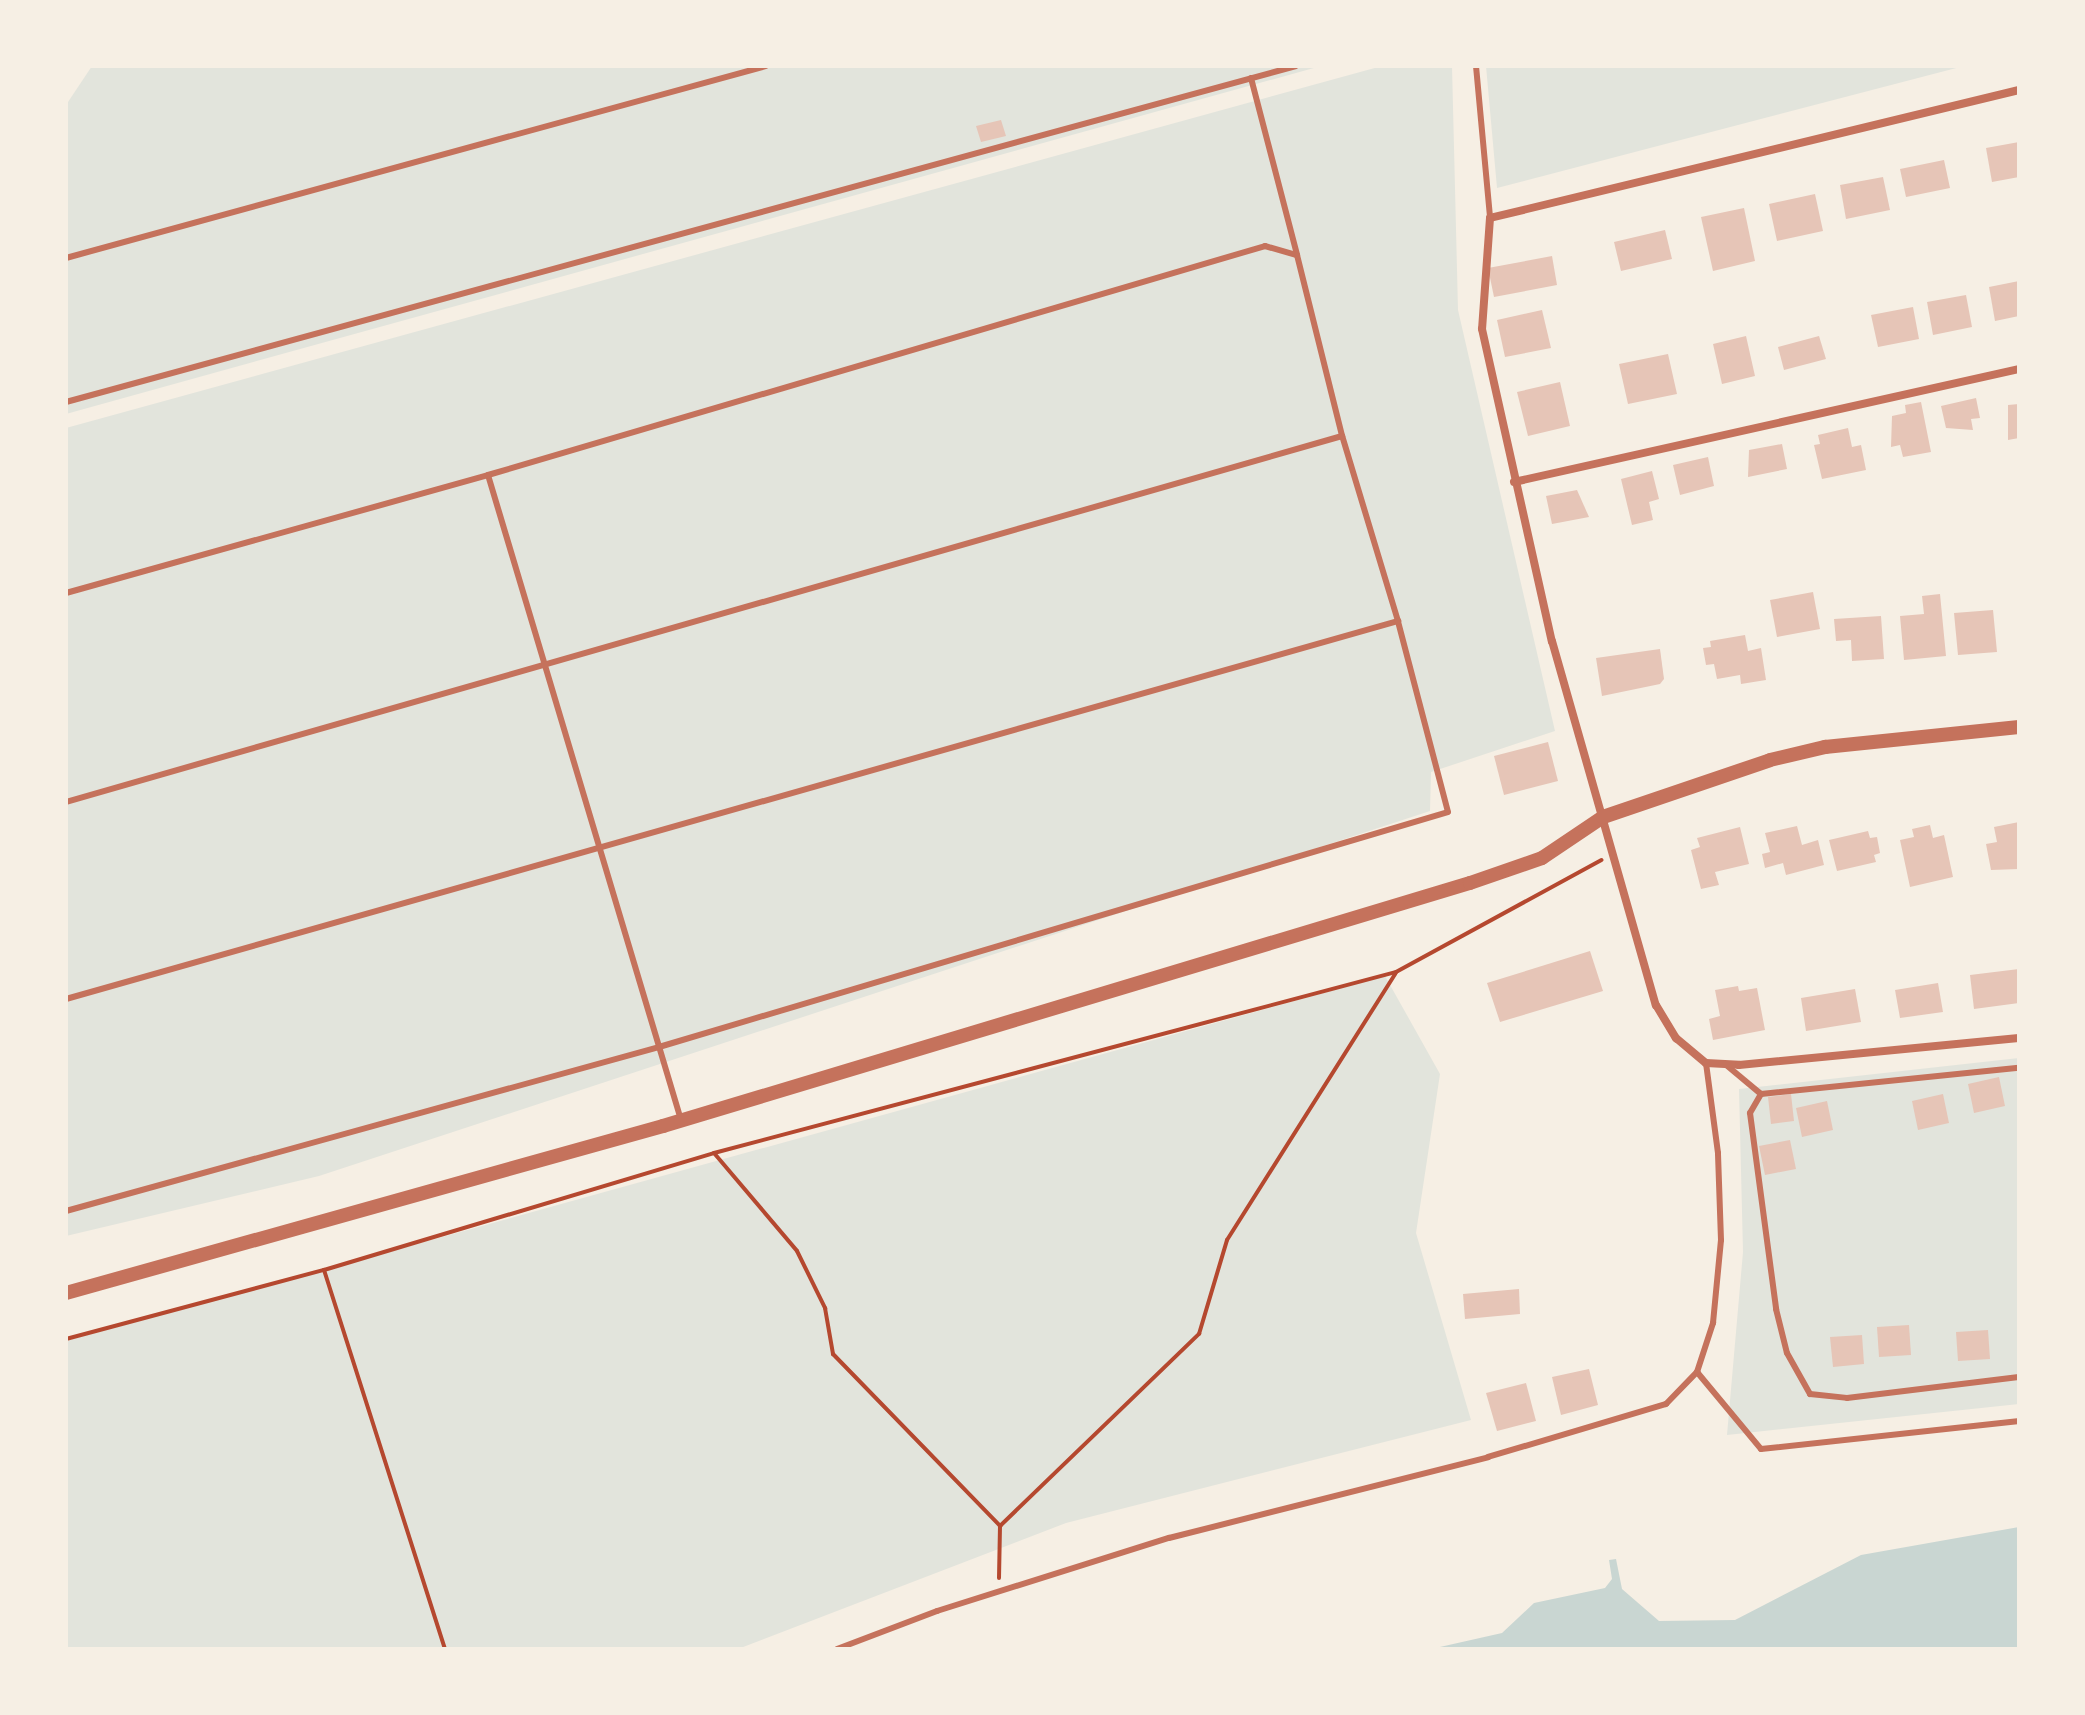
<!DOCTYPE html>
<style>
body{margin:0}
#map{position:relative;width:2085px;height:1715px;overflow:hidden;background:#f6efe4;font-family:"DejaVu Sans",sans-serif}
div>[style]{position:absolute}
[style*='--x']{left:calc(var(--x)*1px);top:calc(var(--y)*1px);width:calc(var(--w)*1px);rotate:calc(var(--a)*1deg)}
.green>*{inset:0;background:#e2e4dc}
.water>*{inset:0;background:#c9d6d2}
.building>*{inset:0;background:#e6c5b7}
.path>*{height:4px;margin:-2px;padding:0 2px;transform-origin:2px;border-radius:2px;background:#b5482f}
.service>*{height:6px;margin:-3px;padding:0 3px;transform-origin:3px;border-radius:3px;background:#c5725c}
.minor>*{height:8px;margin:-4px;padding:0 4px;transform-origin:4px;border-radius:4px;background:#c5725c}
.tertiary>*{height:14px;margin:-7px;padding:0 7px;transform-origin:7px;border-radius:7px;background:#c5725c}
span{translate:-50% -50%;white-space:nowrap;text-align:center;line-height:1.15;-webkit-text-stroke:8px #f6efe4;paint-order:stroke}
.frame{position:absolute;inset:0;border:68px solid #f6efe4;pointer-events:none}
</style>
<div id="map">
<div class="green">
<i style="clip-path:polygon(92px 66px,1321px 66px,66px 414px,66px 105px)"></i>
<i style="clip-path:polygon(1382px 66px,1452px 66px,1458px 310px,1555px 731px,1431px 772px,1430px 811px,319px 1176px,66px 1236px,66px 428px)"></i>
<i style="clip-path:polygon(1486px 66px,1964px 66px,1497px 188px)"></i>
<i style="clip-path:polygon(1385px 976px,1440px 1074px,1416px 1233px,1471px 1420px,1066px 1523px,738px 1649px,66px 1649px,66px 1341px)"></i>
<i style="clip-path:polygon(2019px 1058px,2019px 1404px,1727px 1435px,1743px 1252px,1739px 1089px)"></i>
</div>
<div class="water">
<i style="clip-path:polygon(2019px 1527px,2019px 1649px,1431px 1649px,1502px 1633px,1534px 1603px,1605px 1588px,1612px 1579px,1609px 1560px,1616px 1559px,1622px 1589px,1659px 1621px,1735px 1620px,1861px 1555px)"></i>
</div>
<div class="building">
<i style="clip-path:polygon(1001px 120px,1006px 136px,981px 142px,976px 126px)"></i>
<i style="clip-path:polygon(2019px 142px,2019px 177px,1992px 182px,1986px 148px)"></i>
<i style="clip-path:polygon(1944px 160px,1950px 188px,1906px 197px,1900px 169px)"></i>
<i style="clip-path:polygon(1883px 177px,1890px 210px,1846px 219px,1840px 185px)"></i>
<i style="clip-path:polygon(1815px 194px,1823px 231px,1777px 241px,1769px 204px)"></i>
<i style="clip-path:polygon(1744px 208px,1755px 261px,1713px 271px,1701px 217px)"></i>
<i style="clip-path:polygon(1665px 230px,1672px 259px,1621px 271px,1614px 242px)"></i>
<i style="clip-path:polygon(1552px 256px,1557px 285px,1494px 297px,1488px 268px)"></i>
<i style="clip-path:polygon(2019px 281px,2019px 316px,1995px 321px,1989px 287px)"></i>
<i style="clip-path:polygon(1966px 295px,1972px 327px,1933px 335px,1927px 302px)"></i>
<i style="clip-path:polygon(1913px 307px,1919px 339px,1878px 347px,1871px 315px)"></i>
<i style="clip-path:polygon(1542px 310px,1551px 348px,1505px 357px,1497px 320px)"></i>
<i style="clip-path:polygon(1746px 336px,1755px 376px,1722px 384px,1713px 344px)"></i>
<i style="clip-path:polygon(1819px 336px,1826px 359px,1784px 370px,1778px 347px)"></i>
<i style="clip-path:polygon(1668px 354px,1677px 394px,1628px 404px,1619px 364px)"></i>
<i style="clip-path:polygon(1560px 382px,1570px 426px,1528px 436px,1517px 392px)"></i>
<i style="clip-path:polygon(1976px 398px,1980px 418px,1971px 419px,1973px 430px,1946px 428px,1941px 406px)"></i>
<i style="clip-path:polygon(1921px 402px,1931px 452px,1903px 457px,1900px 445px,1891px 447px,1892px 416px,1906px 413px,1905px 405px)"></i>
<i style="clip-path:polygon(2019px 404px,2019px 438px,2008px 440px,2008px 405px)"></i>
<i style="clip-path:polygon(1848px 428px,1852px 447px,1861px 445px,1866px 470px,1822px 479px,1814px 445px,1820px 444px,1818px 435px)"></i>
<i style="clip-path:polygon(1782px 444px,1787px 469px,1748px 477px,1749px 450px)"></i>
<i style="clip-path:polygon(1708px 457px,1714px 486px,1680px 495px,1673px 465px)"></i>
<i style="clip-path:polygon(1652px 471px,1659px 499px,1649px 502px,1653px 520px,1632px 525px,1621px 479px)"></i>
<i style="clip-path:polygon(1577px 490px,1589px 517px,1552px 524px,1546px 496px)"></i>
<i style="clip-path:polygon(1813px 592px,1820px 629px,1777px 637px,1770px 600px)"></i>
<i style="clip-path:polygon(1940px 594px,1946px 656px,1904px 660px,1900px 616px,1924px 614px,1922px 596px)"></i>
<i style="clip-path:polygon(1993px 610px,1997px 652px,1958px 655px,1954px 613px)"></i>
<i style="clip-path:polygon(1881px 616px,1884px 659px,1852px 661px,1851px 640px,1836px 641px,1834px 619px)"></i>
<i style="clip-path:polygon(1745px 635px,1748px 651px,1761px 648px,1766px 680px,1741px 684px,1740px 675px,1717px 679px,1714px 664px,1706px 665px,1703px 648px,1711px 647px,1710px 641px)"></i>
<i style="clip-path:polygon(1660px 649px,1664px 679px,1660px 684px,1602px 696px,1596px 658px)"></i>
<i style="clip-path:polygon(1548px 742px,1558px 781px,1504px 795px,1494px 756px)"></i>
<i style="clip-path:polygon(2019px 822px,2019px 869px,1991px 870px,1986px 844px,1997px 842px,1994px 827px)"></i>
<i style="clip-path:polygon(1930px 825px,1933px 838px,1944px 835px,1953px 877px,1910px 887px,1900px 840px,1914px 837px,1912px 829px)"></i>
<i style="clip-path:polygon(1797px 826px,1802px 845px,1818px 840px,1824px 865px,1786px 875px,1783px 863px,1765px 868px,1762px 854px,1770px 852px,1765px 833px)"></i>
<i style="clip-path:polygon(1740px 827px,1749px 864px,1715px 872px,1719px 885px,1701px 889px,1691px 850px,1700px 847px,1697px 838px)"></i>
<i style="clip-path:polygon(1868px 831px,1870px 838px,1877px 837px,1880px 853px,1874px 855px,1876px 862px,1837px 871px,1829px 840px)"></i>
<i style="clip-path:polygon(1590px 951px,1603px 991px,1500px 1022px,1487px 983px)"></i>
<i style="clip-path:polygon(2019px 969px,2019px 1003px,1974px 1009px,1970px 975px)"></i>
<i style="clip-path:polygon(1938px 983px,1943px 1012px,1900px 1018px,1895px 990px)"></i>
<i style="clip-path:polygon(1738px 986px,1739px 991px,1757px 988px,1765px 1030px,1713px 1040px,1709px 1019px,1720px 1016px,1715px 990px)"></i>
<i style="clip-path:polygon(1855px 989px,1861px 1022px,1806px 1031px,1801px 998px)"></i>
<i style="clip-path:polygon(1999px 1077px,2005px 1106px,1974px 1113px,1968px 1084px)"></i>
<i style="clip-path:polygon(1791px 1094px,1794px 1121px,1771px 1124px,1768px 1097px)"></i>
<i style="clip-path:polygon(1943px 1094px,1949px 1123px,1918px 1130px,1912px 1101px)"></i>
<i style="clip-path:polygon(1827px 1101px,1833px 1130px,1802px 1137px,1796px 1108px)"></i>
<i style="clip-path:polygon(1790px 1140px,1796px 1169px,1765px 1175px,1759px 1146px)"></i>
<i style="clip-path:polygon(1519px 1289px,1520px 1314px,1465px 1319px,1463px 1294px)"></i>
<i style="clip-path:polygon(1909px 1325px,1911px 1355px,1879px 1357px,1877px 1327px)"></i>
<i style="clip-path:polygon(1988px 1330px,1990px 1359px,1958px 1361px,1956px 1332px)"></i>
<i style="clip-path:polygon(1862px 1335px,1864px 1364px,1833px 1367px,1830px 1337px)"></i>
<i style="clip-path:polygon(1589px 1369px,1598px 1405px,1561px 1415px,1552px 1377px)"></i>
<i style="clip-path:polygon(1526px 1383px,1536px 1421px,1497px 1431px,1486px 1393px)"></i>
</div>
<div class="path">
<i style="--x:714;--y:1153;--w:128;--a:49.7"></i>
<i style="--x:797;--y:1251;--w:64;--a:63.8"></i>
<i style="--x:825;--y:1308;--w:47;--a:80.1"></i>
<i style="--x:833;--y:1354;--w:240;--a:45.8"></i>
<i style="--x:1000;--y:1526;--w:52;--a:91.1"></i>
<i style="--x:324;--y:1270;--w:398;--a:72.3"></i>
<i style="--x:66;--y:1339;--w:267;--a:-15"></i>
<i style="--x:324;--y:1270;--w:407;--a:-16.7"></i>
<i style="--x:714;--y:1153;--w:706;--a:-14.86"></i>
<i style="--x:1396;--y:972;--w:234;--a:-28.6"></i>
<i style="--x:1000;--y:1526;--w:277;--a:-44"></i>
<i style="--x:1199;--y:1334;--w:98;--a:-73.4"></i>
<i style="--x:1227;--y:1240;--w:315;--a:-57.7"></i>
</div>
<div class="service">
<i style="--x:1476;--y:66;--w:153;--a:84.7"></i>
<i style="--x:1251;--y:78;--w:183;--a:75.4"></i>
<i style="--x:66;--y:258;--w:726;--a:-15.34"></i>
<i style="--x:66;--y:402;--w:1275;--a:-15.28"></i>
<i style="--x:488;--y:475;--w:673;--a:73.34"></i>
<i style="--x:66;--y:593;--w:438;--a:-15.6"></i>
<i style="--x:488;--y:475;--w:810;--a:-16.42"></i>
<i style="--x:1265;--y:246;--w:33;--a:16"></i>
<i style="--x:1297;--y:255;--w:187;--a:76"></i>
<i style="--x:1342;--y:436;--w:1327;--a:164"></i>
<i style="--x:66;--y:999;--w:1385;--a:-15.84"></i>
<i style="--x:1398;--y:621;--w:193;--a:-106.8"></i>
<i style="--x:1725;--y:1064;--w:47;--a:39.8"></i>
<i style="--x:1761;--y:1094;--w:259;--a:-5.8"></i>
<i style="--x:1761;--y:1094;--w:22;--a:120"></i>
<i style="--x:1750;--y:1113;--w:198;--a:82.4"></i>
<i style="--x:1776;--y:1309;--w:45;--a:76"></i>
<i style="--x:1787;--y:1353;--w:47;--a:60.7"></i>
<i style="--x:1810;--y:1394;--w:37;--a:6"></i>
<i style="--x:1847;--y:1398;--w:173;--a:-7"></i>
<i style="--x:66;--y:1211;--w:615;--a:-15.46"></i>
<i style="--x:659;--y:1047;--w:823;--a:-16.59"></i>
<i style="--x:1448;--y:812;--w:197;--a:-104.7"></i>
<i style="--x:1697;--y:1372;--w:100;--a:50.3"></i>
<i style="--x:1761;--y:1449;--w:260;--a:-6.2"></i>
<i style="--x:837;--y:1649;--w:107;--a:-20.8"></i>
<i style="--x:937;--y:1611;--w:243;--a:-17.5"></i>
<i style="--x:1169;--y:1538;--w:329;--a:-14.2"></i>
<i style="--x:1488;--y:1457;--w:186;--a:-16.6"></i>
<i style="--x:1666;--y:1404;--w:45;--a:-45.9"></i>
<i style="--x:1697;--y:1372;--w:52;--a:-71.9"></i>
<i style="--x:1713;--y:1323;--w:83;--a:-84.5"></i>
<i style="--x:1721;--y:1240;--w:87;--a:-92"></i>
<i style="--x:1718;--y:1153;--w:91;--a:-97.6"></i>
</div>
<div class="minor">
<i style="--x:2019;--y:90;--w:544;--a:166.4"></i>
<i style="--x:1490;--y:218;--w:111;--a:94.1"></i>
<i style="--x:1482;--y:329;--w:320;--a:77.4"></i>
<i style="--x:1552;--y:641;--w:379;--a:74.1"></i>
<i style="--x:1656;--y:1005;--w:39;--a:59"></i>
<i style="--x:1676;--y:1038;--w:39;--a:40"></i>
<i style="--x:1706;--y:1063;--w:33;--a:3"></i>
<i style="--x:1739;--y:1065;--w:281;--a:-5.5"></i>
<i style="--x:1514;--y:482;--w:517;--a:-12.61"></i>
</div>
<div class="tertiary">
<i style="--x:66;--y:1293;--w:620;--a:-15.63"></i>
<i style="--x:663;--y:1126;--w:843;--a:-16.76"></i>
<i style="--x:1470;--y:883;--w:76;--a:-19.1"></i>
<i style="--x:1542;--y:858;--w:73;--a:-33.9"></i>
<i style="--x:1603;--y:817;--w:176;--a:-18.8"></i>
<i style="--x:1770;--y:760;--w:57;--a:-13.3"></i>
<i style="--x:1825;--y:747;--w:195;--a:-5.9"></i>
</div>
<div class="frame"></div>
</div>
